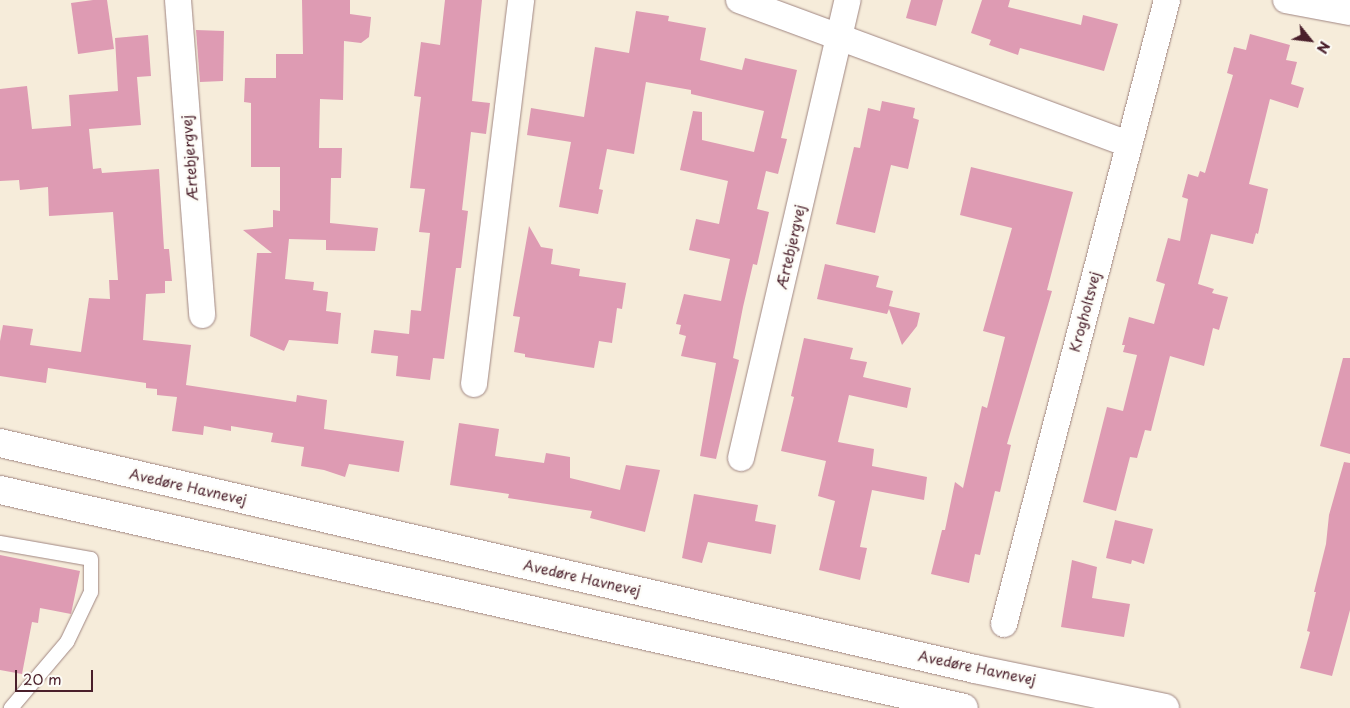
<!DOCTYPE html>
<meta charset="utf-8">
<style>
body{margin:0}
#map{position:relative;width:1350px;height:708px;overflow:hidden;background:#f6ecda;font-family:"Playpen Sans",sans-serif}
div>[style]{position:absolute}
[style*='--x']{left:calc(var(--x)*1px);top:calc(var(--y)*1px);width:calc(var(--w)*1px);rotate:calc(var(--a)*1deg)}
.building>*{inset:0;background:#de9bb3}
.roads{filter:drop-shadow(0 0 1px #a08682) drop-shadow(0 0 1px #a08682)}
.service>*{height:14px;margin:-7px;padding:0 7px;transform-origin:7px;border-radius:7px;background:#fff}
.minor>*{height:26px;margin:-13px;padding:0 13px;transform-origin:13px;border-radius:13px;background:#fff}
.tertiary>*{height:28px;margin:-14px;padding:0 14px;transform-origin:14px;border-radius:14px;background:#fff}
span{translate:-50% -50%;white-space:nowrap;text-align:center;line-height:1.15;-webkit-text-stroke:4.5px #fdfcf7;paint-order:stroke}
.street-label{font-size:14px;color:#4a1f2b}
.north{position:absolute;left:1285px;top:15px;width:50px;height:50px;-webkit-text-stroke:4px #fdfcf7;paint-order:stroke;rotate:119deg;font-size:14px;font-weight:700;line-height:20px;text-align:center;color:#4a1f2b}
.north::after{content:'';display:block;margin:auto;width:18px;height:22px;background:#4a1f2b;clip-path:polygon(50% 0,100% 100%,50% 72%,0 100%)}
.scale{position:absolute;left:15px;top:670px;width:78px;height:22px;box-sizing:border-box;border:2px solid #4a1f2b;border-top:0;padding-left:6px;font-size:15px;line-height:18px;white-space:nowrap;color:#4a1f2b;-webkit-text-stroke:4px #fdfcf7;paint-order:stroke}
</style>
<div id="map">
<div class="building">
<i style="clip-path:polygon(93px 0,107px 0,114px 49px,78px 54px,71px 3px)"></i>
<i style="clip-path:polygon(302px 0,350px 0,350px 14px,371px 17px,369px 37px,361px 43px,344px 41px,343px 100px,320px 99px,319px 148px,342px 148px,341px 178px,331px 178px,330px 223px,378px 228px,375px 251px,326px 250px,326px 240px,289px 239px,285px 279px,314px 282px,313px 290px,328px 292px,326px 311px,341px 313px,338px 344px,289px 340px,284px 351px,250px 336px,257px 253px,272px 253px,243px 230px,273px 227px,273px 210px,280px 211px,280px 167px,251px 167px,251px 103px,244px 102px,245px 78px,276px 78px,276px 54px,303px 54px)"></i>
<i style="clip-path:polygon(445px 0,482px 0,472px 101px,490px 103px,486px 134px,471px 132px,462px 210px,468px 211px,461px 268px,456px 268px,444px 359px,433px 358px,430px 380px,396px 376px,398px 356px,371px 353px,374px 330px,409px 334px,411px 310px,421px 311px,430px 233px,419px 232px,425px 189px,410px 188px,421px 97px,414px 96px,421px 42px,440px 45px)"></i>
<i style="clip-path:polygon(911px 0,943px 0,936px 26px,906px 18px)"></i>
<i style="clip-path:polygon(982px 0,1010px 0,1008px 7px,1081px 25px,1083px 15px,1118px 24px,1104px 71px,1020px 48px,1018px 55px,989px 45px,991px 40px,971px 33px)"></i>
<i style="clip-path:polygon(636px 11px,669px 16px,668px 21px,706px 28px,700px 60px,742px 70px,745px 58px,797px 70px,781px 138px,787px 139px,778px 174px,766px 171px,757px 209px,769px 212px,757px 265px,753px 264px,743px 307px,733px 358px,739px 360px,716px 459px,700px 456px,716px 363px,681px 356px,686px 336px,679px 334px,681px 325px,676px 324px,684px 294px,721px 301px,730px 259px,689px 250px,696px 219px,719px 224px,728px 181px,680px 170px,693px 111px,702px 112px,702px 140px,754px 152px,764px 111px,691px 94px,691px 90px,646px 82px,634px 154px,607px 149px,599px 189px,603px 190px,598px 214px,559px 207px,571px 142px,527px 135px,531px 108px,584px 117px,595px 47px,629px 53px)"></i>
<i style="clip-path:polygon(196px 30px,224px 31px,223px 81px,200px 82px)"></i>
<i style="clip-path:polygon(1250px 34px,1290px 45px,1286px 60px,1297px 62px,1291px 84px,1304px 88px,1298px 108px,1270px 99px,1249px 184px,1268px 189px,1258px 234px,1256px 233px,1253px 244px,1211px 234px,1198px 284px,1214px 289px,1212px 293px,1228px 297px,1219px 330px,1213px 328px,1204px 366px,1170px 356px,1151px 431px,1145px 430px,1137px 458px,1130px 457px,1116px 511px,1083px 502px,1107px 407px,1123px 411px,1137px 355px,1123px 352px,1125px 345px,1122px 345px,1129px 317px,1154px 324px,1165px 284px,1156px 281px,1168px 238px,1180px 241px,1188px 199px,1182px 197px,1188px 174px,1198px 177px,1200px 171px,1205px 173px,1233px 75px,1227px 73px,1234px 47px,1246px 50px)"></i>
<i style="clip-path:polygon(148px 35px,151px 76px,137px 77px,141px 125px,89px 129px,93px 169px,101px 168px,102px 173px,159px 169px,164px 249px,169px 249px,172px 281px,165px 281px,165px 293px,146px 294px,143px 340px,191px 345px,186px 385px,296px 402px,297px 395px,327px 400px,324px 429px,404px 441px,399px 472px,349px 464px,345px 477px,324px 470px,301px 466px,304px 447px,271px 442px,273px 433px,231px 426px,231px 431px,204px 426px,203px 435px,172px 431px,177px 397px,157px 395px,157px 389px,146px 388px,146px 383px,48px 368px,46px 383px,0 376px,0 341px,3px 325px,33px 329px,30px 345px,81px 352px,89px 298px,110px 299px,109px 280px,118px 280px,113px 212px,49px 216px,48px 187px,20px 190px,19px 180px,0 181px,0 89px,27px 86px,32px 129px,71px 126px,69px 95px,118px 91px,115px 38px)"></i>
<i style="clip-path:polygon(882px 101px,915px 108px,913px 118px,919px 120px,908px 169px,891px 165px,875px 233px,836px 224px,854px 147px,860px 148px,868px 108px,880px 111px)"></i>
<i style="clip-path:polygon(971px 167px,1073px 192px,1047px 290px,1052px 291px,1007px 444px,1011px 445px,1000px 492px,995px 491px,980px 555px,975px 554px,969px 583px,931px 574px,942px 530px,945px 530px,955px 482px,963px 488px,982px 406px,987px 408px,1005px 337px,983px 331px,1012px 228px,960px 215px)"></i>
<i style="clip-path:polygon(529px 226px,541px 247px,553px 249px,551px 264px,580px 269px,579px 276px,626px 283px,622px 309px,617px 308px,612px 343px,599px 341px,594px 368px,525px 357px,525px 354px,514px 352px,520px 317px,513px 316px)"></i>
<i style="clip-path:polygon(825px 264px,879px 276px,876px 287px,893px 291px,889px 306px,920px 313px,917px 326px,902px 345px,889px 309px,887px 314px,817px 299px)"></i>
<i style="clip-path:polygon(804px 338px,853px 348px,850px 359px,867px 362px,863px 377px,911px 388px,907px 408px,849px 395px,838px 442px,874px 449px,872px 466px,927px 477px,924px 500px,872px 490px,860px 547px,867px 548px,860px 580px,819px 570px,835px 501px,818px 496px,826px 461px,781px 451px,794px 397px,791px 396px)"></i>
<i style="clip-path:polygon(1343px 358px,1350px 358px,1350px 454px,1320px 446px)"></i>
<i style="clip-path:polygon(459px 423px,499px 429px,495px 456px,544px 463px,546px 453px,570px 457px,570px 478px,620px 490px,626px 465px,660px 470px,645px 532px,590px 518px,592px 511px,508px 498px,509px 494px,450px 485px)"></i>
<i style="clip-path:polygon(1344px 462px,1350px 463px,1350px 610px,1332px 676px,1300px 668px,1310px 632px,1307px 631px,1316px 592px,1314px 592px,1326px 544px,1329px 515px)"></i>
<i style="clip-path:polygon(694px 494px,758px 505px,755px 521px,776px 525px,771px 554px,708px 542px,702px 563px,682px 558px)"></i>
<i style="clip-path:polygon(1115px 520px,1153px 529px,1144px 564px,1132px 560px,1131px 564px,1106px 558px)"></i>
<i style="clip-path:polygon(0 555px,80px 571px,71px 614px,40px 608px,38px 623px,32px 622px,22px 674px,0 670px)"></i>
<i style="clip-path:polygon(1072px 560px,1097px 567px,1092px 598px,1130px 604px,1124px 637px,1061px 627px)"></i>
</div>
<div class="roads">
<div class="service">
<i style="--x:0;--y:543;--w:92;--a:10"></i>
<i style="--x:91;--y:559;--w:33;--a:90"></i>
<i style="--x:91;--y:592;--w:55;--a:115.6"></i>
<i style="--x:67;--y:642;--w:87;--a:130.3"></i>
</div>
<div class="minor">
<i style="--x:178;--y:0;--w:316;--a:85.6"></i>
<i style="--x:739;--y:0;--w:416;--a:20.3"></i>
<i style="--x:1286;--y:0;--w:65;--a:10.6"></i>
<i style="--x:474;--y:384;--w:387;--a:-83"></i>
<i style="--x:741;--y:458;--w:470;--a:-76.9"></i>
<i style="--x:1004;--y:624;--w:645;--a:-75.36"></i>
</div>
<div class="tertiary">
<i style="--x:0;--y:443;--w:1001;--a:13.05"></i>
<i style="--x:975;--y:669;--w:194;--a:11.6"></i>
<i style="--x:0;--y:490;--w:988;--a:12.74"></i>
</div>
</div>
<div class="street-label">
<span style="left:190px;top:158px;rotate:-94deg">Ærtebjergvej</span>
<span style="left:791px;top:247px;rotate:-77deg">Ærtebjergvej</span>
<span style="left:1085px;top:312px;rotate:-75deg">Krogholtsvej</span>
<span style="left:188px;top:487px;rotate:13deg">Avedøre Havnevej</span>
<span style="left:582px;top:578px;rotate:13deg">Avedøre Havnevej</span>
<span style="left:977px;top:668px;rotate:12deg">Avedøre Havnevej</span>
</div>
<div class="north">N</div>
<div class="scale">20 m</div>
</div>
